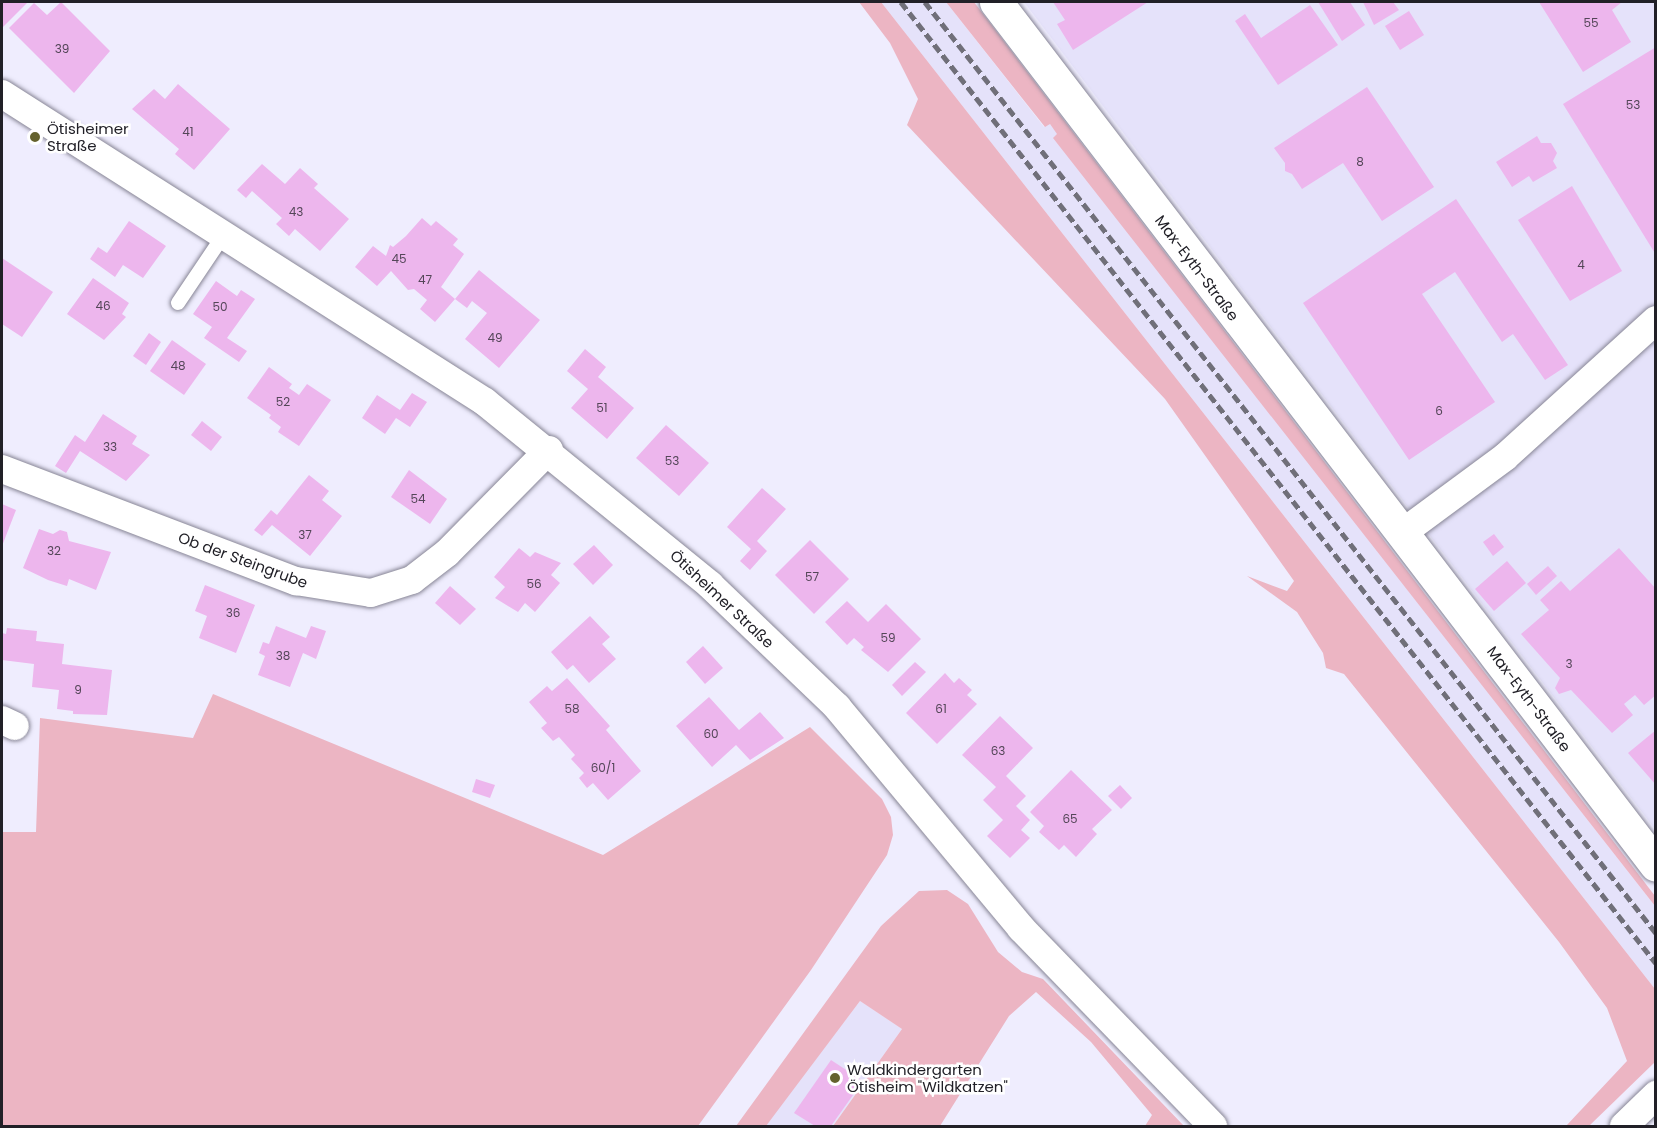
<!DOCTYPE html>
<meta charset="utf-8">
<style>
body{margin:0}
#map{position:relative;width:1657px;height:1128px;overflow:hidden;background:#efedfe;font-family:Poppins,sans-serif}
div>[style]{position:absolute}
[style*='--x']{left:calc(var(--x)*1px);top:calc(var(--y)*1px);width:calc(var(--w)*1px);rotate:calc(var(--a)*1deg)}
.built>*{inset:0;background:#e5e2fa}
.green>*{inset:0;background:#ecb5c3}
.building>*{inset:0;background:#edb6ed}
.roads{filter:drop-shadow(0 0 2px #878595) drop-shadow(0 0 2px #878595)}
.lane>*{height:14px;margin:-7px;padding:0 7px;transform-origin:7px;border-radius:7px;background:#fff}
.street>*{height:28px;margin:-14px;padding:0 14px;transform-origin:14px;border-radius:14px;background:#fff}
.secondary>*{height:33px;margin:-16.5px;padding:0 16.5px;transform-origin:16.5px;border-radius:16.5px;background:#fff}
.rail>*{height:4.5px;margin-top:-2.25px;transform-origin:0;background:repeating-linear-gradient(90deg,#706f79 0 9px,transparent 0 13.5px)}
.dots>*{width:16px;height:16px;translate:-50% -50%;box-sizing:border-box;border:3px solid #fff;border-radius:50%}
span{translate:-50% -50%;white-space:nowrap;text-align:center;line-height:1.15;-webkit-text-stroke:5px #fff;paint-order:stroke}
.number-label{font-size:12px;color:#544658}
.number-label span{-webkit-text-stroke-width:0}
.poi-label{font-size:15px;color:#212027}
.left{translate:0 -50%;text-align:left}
.street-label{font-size:15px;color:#212027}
.frame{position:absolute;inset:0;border:3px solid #212027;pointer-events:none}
</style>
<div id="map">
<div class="built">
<i style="clip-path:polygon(881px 2px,946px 2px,1044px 127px,1049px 123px,1058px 134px,1054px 138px,1655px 906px,1655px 989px)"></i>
<i style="clip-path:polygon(1024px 2px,1655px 2px,1655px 829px,1361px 446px)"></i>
<i style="clip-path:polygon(860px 1001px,902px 1029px,833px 1126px,765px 1126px)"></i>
</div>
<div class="green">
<i style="clip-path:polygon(859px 2px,881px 2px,1655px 989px,1655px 1062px,1589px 1126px,1566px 1126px,1627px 1061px,1607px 1008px,1559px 942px,1344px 674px,1326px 668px,1323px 653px,1297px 612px,1247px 576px,1287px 591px,1294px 581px,1165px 399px,907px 125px,918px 99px,890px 43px)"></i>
<i style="clip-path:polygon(946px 2px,974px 2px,1655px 896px,1655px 906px,1053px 138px,1057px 134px,1050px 124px,1045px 127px)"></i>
<i style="clip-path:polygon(213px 694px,603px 855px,810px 727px,882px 799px,891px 817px,893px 835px,887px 855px,811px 970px,698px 1126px,2px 1126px,2px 832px,36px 832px,40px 718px,193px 738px)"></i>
<i style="clip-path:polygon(947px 890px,968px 904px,998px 952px,1022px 972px,1043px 979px,1184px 1126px,1145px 1126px,1152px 1115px,1091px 1042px,1036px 992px,1009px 1016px,940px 1126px,833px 1126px,902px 1029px,860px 1001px,766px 1126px,736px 1126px,881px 926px,919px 891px)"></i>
</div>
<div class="building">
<i style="clip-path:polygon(2px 2px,28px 2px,2px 28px)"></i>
<i style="clip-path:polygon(61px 2px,110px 51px,74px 93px,9px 28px,34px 3px,47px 15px)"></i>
<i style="clip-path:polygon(1053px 2px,1148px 2px,1073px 50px,1057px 24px,1065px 20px)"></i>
<i style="clip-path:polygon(1318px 2px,1350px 2px,1365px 25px,1342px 41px)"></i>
<i style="clip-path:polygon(1363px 2px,1393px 2px,1399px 10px,1374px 25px)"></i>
<i style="clip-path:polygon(1539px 2px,1622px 2px,1612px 10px,1631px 42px,1583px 72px)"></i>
<i style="clip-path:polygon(1310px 5px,1338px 45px,1278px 85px,1235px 21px,1245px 14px,1261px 38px)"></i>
<i style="clip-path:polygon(1409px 11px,1424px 35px,1400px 50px,1385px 26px)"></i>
<i style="clip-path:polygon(1656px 47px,1656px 255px,1563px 104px)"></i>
<i style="clip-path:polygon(178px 84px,230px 129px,194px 170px,175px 154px,179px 149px,132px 109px,154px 89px,165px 99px)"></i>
<i style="clip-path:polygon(1367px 87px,1434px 187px,1382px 221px,1343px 163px,1302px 189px,1292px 174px,1285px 171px,1285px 163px,1274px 148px)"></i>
<i style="clip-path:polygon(1537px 136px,1541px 143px,1551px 143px,1557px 153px,1553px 161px,1557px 168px,1533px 182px,1529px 176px,1512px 187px,1496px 162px)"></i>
<i style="clip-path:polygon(262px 164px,285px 184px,300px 168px,318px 184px,314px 188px,349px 219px,320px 251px,295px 229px,289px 236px,276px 224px,282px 218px,252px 191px,246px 198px,237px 190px)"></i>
<i style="clip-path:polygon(1572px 186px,1622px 271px,1570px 301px,1518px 220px)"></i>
<i style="clip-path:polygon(1456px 199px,1568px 365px,1545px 380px,1513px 334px,1502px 342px,1455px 272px,1422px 294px,1495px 402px,1409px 460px,1303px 303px)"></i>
<i style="clip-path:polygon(422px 218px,431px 226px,436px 221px,458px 239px,453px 245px,464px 254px,441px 287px,455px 299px,435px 322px,420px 309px,427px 300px,414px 289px,408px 290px,391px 271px,377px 286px,355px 267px,373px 246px,386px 256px,390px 245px,393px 247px,406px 236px)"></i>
<i style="clip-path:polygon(129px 221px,166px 246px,143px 278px,123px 265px,115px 277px,90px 259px,98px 247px,107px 253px)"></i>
<i style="clip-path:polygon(2px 258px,53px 292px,22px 337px,2px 324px)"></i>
<i style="clip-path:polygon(479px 270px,540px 320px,499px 368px,465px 339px,487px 313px,472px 301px,467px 308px,455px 299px)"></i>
<i style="clip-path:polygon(93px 278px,129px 303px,122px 314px,126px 317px,104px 340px,67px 314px)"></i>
<i style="clip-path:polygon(216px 281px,237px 296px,241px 290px,255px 299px,227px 338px,247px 351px,239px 362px,204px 338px,212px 327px,193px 314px)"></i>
<i style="clip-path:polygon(149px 333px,161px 342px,146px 365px,133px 356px)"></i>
<i style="clip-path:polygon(172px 340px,206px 364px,184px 395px,150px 371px)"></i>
<i style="clip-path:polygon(585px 349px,606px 367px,598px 377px,634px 408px,607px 439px,571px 408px,588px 389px,567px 371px)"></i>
<i style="clip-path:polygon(269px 367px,292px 384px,289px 388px,299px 395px,307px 384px,331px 400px,299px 446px,278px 432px,281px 427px,269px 418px,271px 415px,247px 398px)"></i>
<i style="clip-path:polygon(412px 393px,427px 402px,410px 427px,396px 418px,385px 434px,362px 418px,377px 395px,400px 410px)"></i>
<i style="clip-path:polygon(103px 414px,137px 436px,132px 444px,150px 455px,126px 481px,80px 451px,66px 473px,55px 466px,75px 435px,85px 442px)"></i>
<i style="clip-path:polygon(202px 421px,222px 437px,211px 451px,191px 435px)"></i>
<i style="clip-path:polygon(666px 425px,709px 463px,679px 496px,636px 458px)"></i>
<i style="clip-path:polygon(409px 470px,447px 499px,430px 524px,391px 497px)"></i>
<i style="clip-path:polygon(309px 475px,329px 491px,322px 500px,342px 516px,310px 556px,272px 525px,262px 536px,254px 530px,271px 510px,277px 515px)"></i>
<i style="clip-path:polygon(762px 488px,786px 509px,757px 541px,767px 551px,750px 570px,740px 561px,751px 549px,727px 527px)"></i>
<i style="clip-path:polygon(2px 504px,16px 510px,2px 546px)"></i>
<i style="clip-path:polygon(39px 529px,53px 534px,60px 530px,67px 532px,69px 541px,111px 552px,96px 590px,69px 579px,67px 586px,48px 580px,23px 568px)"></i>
<i style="clip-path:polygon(1494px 534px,1504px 547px,1493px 556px,1483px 542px)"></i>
<i style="clip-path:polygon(810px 540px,849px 579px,814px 614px,775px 575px)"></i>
<i style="clip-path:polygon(594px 545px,613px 565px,593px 585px,573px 564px)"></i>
<i style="clip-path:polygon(519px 548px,530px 557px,535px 552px,561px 563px,551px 575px,560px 583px,535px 612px,525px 603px,518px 612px,495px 598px,505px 587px,494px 577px)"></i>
<i style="clip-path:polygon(1619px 548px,1656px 589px,1656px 695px,1644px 705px,1635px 695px,1624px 704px,1633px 715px,1612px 733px,1571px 690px,1559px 694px,1555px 688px,1560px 678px,1521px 634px,1549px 610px,1540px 600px,1561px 581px,1570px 591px)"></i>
<i style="clip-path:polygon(1507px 561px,1526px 583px,1494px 611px,1475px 589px)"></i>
<i style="clip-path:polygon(1548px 566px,1557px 576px,1536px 595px,1527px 584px)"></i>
<i style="clip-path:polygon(205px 585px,255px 605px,236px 653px,199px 638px,207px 616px,195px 611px)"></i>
<i style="clip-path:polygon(450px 586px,476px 609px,460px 625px,435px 603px)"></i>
<i style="clip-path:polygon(847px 601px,868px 622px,886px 604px,921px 639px,888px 672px,861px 650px,864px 647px,854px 638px,847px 645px,825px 622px)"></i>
<i style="clip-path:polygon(590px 616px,610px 637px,602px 644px,616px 659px,589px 683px,573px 665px,567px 670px,551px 652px)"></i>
<i style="clip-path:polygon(276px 626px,306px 638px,311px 626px,326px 631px,316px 659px,303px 653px,290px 687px,258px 675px,265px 656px,259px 653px,263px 642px,269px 644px)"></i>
<i style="clip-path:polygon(7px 628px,37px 631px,36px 641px,64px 644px,62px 664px,112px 670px,107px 715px,73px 714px,73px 711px,57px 709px,59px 690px,32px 687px,34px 664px,2px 660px,2px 633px,6px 634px)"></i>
<i style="clip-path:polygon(703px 646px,723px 668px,705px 684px,686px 662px)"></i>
<i style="clip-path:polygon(915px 662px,926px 672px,902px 696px,892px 685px)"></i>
<i style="clip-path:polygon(945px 673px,954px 683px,959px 678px,972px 690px,967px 695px,977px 704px,937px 744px,906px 713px)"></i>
<i style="clip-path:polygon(567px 678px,610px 726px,606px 730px,641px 771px,608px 800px,593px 783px,587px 788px,579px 778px,584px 773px,571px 759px,575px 755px,559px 737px,553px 741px,541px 728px,547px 723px,529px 702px,547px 686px,552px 691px)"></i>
<i style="clip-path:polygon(709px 697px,739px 730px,760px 712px,784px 738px,750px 760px,736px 745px,712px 767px,676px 726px)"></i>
<i style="clip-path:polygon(1000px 716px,1033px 748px,1006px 776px,1026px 796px,1016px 806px,1030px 820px,1021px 830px,1030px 838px,1010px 858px,987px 836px,1003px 820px,983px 800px,996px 787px,962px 755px)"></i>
<i style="clip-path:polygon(1656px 730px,1656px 785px,1628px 753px)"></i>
<i style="clip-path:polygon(1071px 770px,1112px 810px,1092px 829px,1097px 834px,1076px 857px,1064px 845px,1059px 850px,1039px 832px,1044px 826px,1030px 812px)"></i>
<i style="clip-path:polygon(476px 779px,495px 785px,490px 798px,472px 792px)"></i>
<i style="clip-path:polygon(1120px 785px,1132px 798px,1121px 809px,1108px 796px)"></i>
<i style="clip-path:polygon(831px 1060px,863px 1081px,831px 1126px,815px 1126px,794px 1113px)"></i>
</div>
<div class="roads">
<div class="lane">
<i style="--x:178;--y:303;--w:81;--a:-56.1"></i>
</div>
<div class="street">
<i style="--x:2;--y:94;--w:573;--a:32.52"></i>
<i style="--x:485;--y:402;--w:290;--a:39.1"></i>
<i style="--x:710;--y:585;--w:176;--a:43.8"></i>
<i style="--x:837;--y:707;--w:288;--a:50.2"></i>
<i style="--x:1021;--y:928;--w:276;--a:45.9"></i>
<i style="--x:2;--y:469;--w:315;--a:20.9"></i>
<i style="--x:296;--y:581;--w:76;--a:9.1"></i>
<i style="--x:371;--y:593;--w:43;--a:-17.6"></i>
<i style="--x:412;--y:580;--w:44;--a:-37.6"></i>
<i style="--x:447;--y:553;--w:145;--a:-45.3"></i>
<i style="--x:1401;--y:534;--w:129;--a:-36.5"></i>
<i style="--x:1505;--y:457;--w:204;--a:-42.2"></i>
<i style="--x:2;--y:720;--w:14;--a:25"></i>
<i style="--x:1624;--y:1126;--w:45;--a:-44.1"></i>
</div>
<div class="secondary">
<i style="--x:996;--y:2;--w:1086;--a:52.59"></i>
</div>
</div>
<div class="rail">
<i style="--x:901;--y:2;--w:1222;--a:51.85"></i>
<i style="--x:925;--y:2;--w:1184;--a:51.86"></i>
</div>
<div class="dots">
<i style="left:35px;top:137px;background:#64612d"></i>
<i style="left:835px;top:1078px;background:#64612d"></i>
</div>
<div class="number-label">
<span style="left:1591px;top:23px">55</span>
<span style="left:62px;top:49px">39</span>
<span style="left:1633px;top:105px">53</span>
<span style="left:188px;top:132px">41</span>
<span style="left:1360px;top:162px">8</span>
<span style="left:296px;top:212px">43</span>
<span style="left:399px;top:259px">45</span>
<span style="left:1581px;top:265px">4</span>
<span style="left:425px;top:280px">47</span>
<span style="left:103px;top:306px">46</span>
<span style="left:220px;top:307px">50</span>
<span style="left:495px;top:338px">49</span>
<span style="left:178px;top:366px">48</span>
<span style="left:283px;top:402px">52</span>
<span style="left:602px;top:408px">51</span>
<span style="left:1439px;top:411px">6</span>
<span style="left:110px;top:447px">33</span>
<span style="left:672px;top:461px">53</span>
<span style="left:418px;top:499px">54</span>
<span style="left:305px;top:535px">37</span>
<span style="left:54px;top:551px">32</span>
<span style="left:812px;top:577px">57</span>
<span style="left:534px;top:584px">56</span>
<span style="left:233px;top:613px">36</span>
<span style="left:888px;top:638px">59</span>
<span style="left:283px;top:656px">38</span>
<span style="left:1569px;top:664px">3</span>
<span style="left:78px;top:690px">9</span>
<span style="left:572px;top:709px">58</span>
<span style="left:941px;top:709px">61</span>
<span style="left:711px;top:734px">60</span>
<span style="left:998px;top:751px">63</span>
<span style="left:603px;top:768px">60/1</span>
<span style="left:1070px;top:819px">65</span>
</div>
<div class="poi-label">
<span class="left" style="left:47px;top:137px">Ötisheimer<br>Straße</span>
<span class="left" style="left:847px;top:1078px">Waldkindergarten<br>Ötisheim "Wildkatzen"</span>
</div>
<div class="street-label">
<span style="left:1197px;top:268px;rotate:53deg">Max-Eyth-Straße</span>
<span style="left:243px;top:560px;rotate:20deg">Ob der Steingrube</span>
<span style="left:722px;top:599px;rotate:43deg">Ötisheimer Straße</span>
<span style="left:1529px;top:699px;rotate:53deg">Max-Eyth-Straße</span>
</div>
<div class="frame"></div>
</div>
